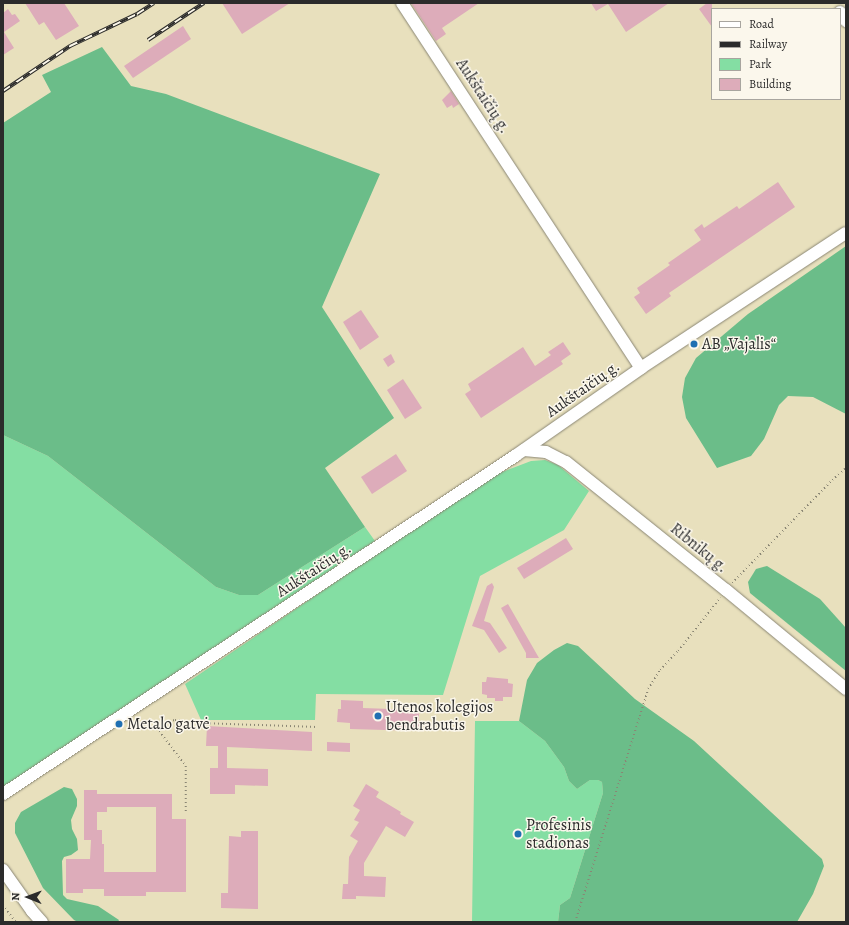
<!DOCTYPE html>
<meta charset="utf-8">
<style>
body{margin:0}
#map{position:relative;width:849px;height:925px;overflow:hidden;background:#e8e0bd;font-family:Alegreya,serif}
div>[style]{position:absolute}
[style*='--x']{left:calc(var(--x)*1px);top:calc(var(--y)*1px);width:calc(var(--w)*1px);rotate:calc(var(--a)*1deg)}
.green>*{inset:0;background:#84dea3}
.forest>*{inset:0;background:#6bbd89}
.building>*{inset:0;background:#ddacba}
.path>*{height:1.5px;margin-top:-0.75px;transform-origin:0;background:repeating-linear-gradient(90deg,#8a8674 0 1px,transparent 0 4px)}
.roads{filter:drop-shadow(0 0 1px #8a8674) drop-shadow(0 0 1px #8a8674)}
.minor>*{height:12px;margin:-6px;padding:0 6px;transform-origin:6px;border-radius:6px;background:#fff}
.rail>*{height:4px;margin-top:-2px;transform-origin:0;background:repeating-linear-gradient(90deg,#fbf7ec 0 8px,#2b2b2b 0 16px);box-sizing:border-box;border-block:1px solid #2b2b2b}
.dots>*{width:11px;height:11px;translate:-50% -50%;box-sizing:border-box;border:2px solid #fbf7ec;border-radius:50%}
span{translate:-50% -50%;white-space:nowrap;text-align:center;line-height:1.15;-webkit-text-stroke:3px #fbf7ec;paint-order:stroke}
.street-label{font-size:16px;color:#2b2b2b}
.poi-label{font-size:16px;color:#2b2b2b}
.left{translate:0 -50%;text-align:left}
.frame{position:absolute;inset:0;border:4px solid #2b2b2b;pointer-events:none}
.legend{position:absolute;left:711px;top:8px;width:130px;height:92px;box-sizing:border-box;background:#fbf7ec;border:1px solid #a8a59f;margin:0;padding:5px 7px;list-style:none;font-size:12px;color:#2b2b2b}
.legend li{display:flex;align-items:center;gap:8px;height:20px}
.legend b{width:20px;border:1px solid #a8a59f}
.north{position:absolute;left:8px;top:877px;width:40px;height:40px;-webkit-text-stroke:3px #fbf7ec;paint-order:stroke;rotate:271deg;font-size:11px;font-weight:700;line-height:16px;text-align:center;color:#2b2b2b}
.north::after{content:'';display:block;margin:auto;width:14px;height:18px;background:#2b2b2b;clip-path:polygon(50% 0,100% 100%,50% 72%,0 100%)}
</style>
<div id="map">
<div class="green">
<i style="clip-path:polygon(3px 435px,48px 456px,216px 587px,239px 595px,258px 595px,365px 527px,375px 541px,3px 787px)"></i>
<i style="clip-path:polygon(545px 460px,558px 465px,589px 491px,564px 530px,480px 576px,443px 695px,316px 694px,315px 720px,201px 720px,185px 684px,492px 476px,531px 461px)"></i>
<i style="clip-path:polygon(475px 721px,519px 721px,545px 741px,564px 767px,569px 781px,577px 789px,590px 780px,598px 780px,602px 782px,603px 793px,570px 898px,560px 905px,558px 922px,472px 922px)"></i>
</div>
<div class="forest">
<i style="clip-path:polygon(102px 47px,131px 86px,166px 94px,380px 174px,322px 307px,394px 418px,325px 468px,365px 527px,258px 595px,239px 595px,216px 587px,48px 456px,3px 435px,3px 123px,51px 92px,42px 75px)"></i>
<i style="clip-path:polygon(846px 246px,846px 414px,813px 397px,788px 396px,779px 405px,764px 439px,751px 456px,717px 468px,686px 418px,682px 397px,685px 378px,696px 358px,748px 314px)"></i>
<i style="clip-path:polygon(767px 566px,820px 599px,846px 628px,846px 671px,750px 593px,748px 582px,756px 569px)"></i>
<i style="clip-path:polygon(567px 643px,578px 646px,635px 699px,694px 741px,822px 859px,824px 866px,813px 894px,797px 922px,558px 922px,560px 905px,570px 898px,603px 793px,602px 782px,598px 780px,590px 780px,577px 789px,569px 781px,564px 767px,545px 741px,519px 721px,527px 680px,537px 663px,554px 650px)"></i>
<i style="clip-path:polygon(64px 787px,72px 789px,77px 799px,77px 806px,71px 820px,72px 829px,77px 839px,78px 850px,71px 855px,64px 857px,62px 861px,63px 895px,67px 899px,98px 906px,119px 920px,118px 922px,78px 922px,74px 920px,43px 888px,15px 833px,15px 823px,21px 812px)"></i>
</div>
<div class="building">
<i style="clip-path:polygon(25px 3px,64px 3px,79px 26px,56px 40px,44px 22px,39px 25px)"></i>
<i style="clip-path:polygon(222px 3px,290px 3px,242px 34px)"></i>
<i style="clip-path:polygon(411px 3px,479px 3px,442px 28px,446px 34px,436px 41px)"></i>
<i style="clip-path:polygon(591px 3px,669px 3px,626px 32px,608px 4px,596px 11px)"></i>
<i style="clip-path:polygon(707px 3px,712px 3px,712px 27px,699px 9px)"></i>
<i style="clip-path:polygon(8px 9px,12px 15px,15px 14px,20px 21px,4px 32px,14px 48px,3px 55px,3px 13px)"></i>
<i style="clip-path:polygon(183px 26px,191px 39px,133px 78px,124px 66px)"></i>
<i style="clip-path:polygon(451px 91px,459px 104px,453px 108px,452px 105px,447px 108px,442px 100px)"></i>
<i style="clip-path:polygon(778px 182px,795px 207px,669px 293px,671px 296px,646px 314px,634px 297px,640px 293px,637px 288px,670px 265px,668px 263px,701px 240px,694px 230px,702px 224px,704px 228px,737px 206px,739px 209px)"></i>
<i style="clip-path:polygon(361px 310px,379px 337px,360px 350px,343px 322px)"></i>
<i style="clip-path:polygon(563px 342px,571px 354px,561px 361px,563px 364px,481px 418px,465px 394px,471px 390px,468px 384px,523px 347px,535px 366px,551px 355px,548px 352px)"></i>
<i style="clip-path:polygon(391px 354px,395px 362px,388px 367px,383px 359px)"></i>
<i style="clip-path:polygon(403px 379px,422px 408px,405px 419px,387px 390px)"></i>
<i style="clip-path:polygon(396px 454px,407px 471px,372px 494px,361px 477px)"></i>
<i style="clip-path:polygon(566px 538px,573px 549px,524px 579px,517px 568px)"></i>
<i style="clip-path:polygon(492px 583px,494px 587px,484px 621px,490px 623px,507px 648px,499px 653px,484px 630px,472px 626px,487px 586px)"></i>
<i style="clip-path:polygon(508px 604px,539px 658px,526px 658px,526px 653px,501px 608px)"></i>
<i style="clip-path:polygon(487px 677px,508px 679px,508px 683px,513px 684px,512px 697px,503px 697px,503px 701px,495px 701px,495px 698px,487px 698px,487px 695px,482px 694px,482px 682px,486px 682px)"></i>
<i style="clip-path:polygon(341px 700px,363px 701px,363px 708px,419px 710px,419px 731px,350px 729px,350px 723px,337px 722px,338px 709px,341px 709px)"></i>
<i style="clip-path:polygon(207px 726px,312px 732px,312px 751px,227px 747px,227px 768px,268px 769px,268px 786px,235px 785px,235px 794px,210px 794px,210px 768px,218px 768px,218px 746px,206px 746px)"></i>
<i style="clip-path:polygon(327px 742px,350px 743px,350px 752px,327px 751px)"></i>
<i style="clip-path:polygon(366px 784px,379px 792px,376px 797px,401px 812px,400px 814px,414px 822px,405px 837px,386px 826px,364px 863px,364px 876px,386px 877px,385px 897px,356px 896px,356px 899px,342px 899px,343px 884px,348px 884px,349px 857px,358px 841px,350px 836px,359px 822px,354px 820px,360px 810px,353px 806px)"></i>
<i style="clip-path:polygon(evenodd,84px 790px,97px 790px,97px 794px,172px 794px,172px 819px,186px 819px,186px 892px,146px 892px,146px 896px,104px 896px,104px 889px,83px 889px,83px 893px,66px 893px,66px 859px,90px 859px,91px 840px,84px 840px,84px 790px,107px 807px,156px 807px,156px 872px,104px 872px,104px 844px,102px 844px,102px 830px,97px 830px,97px 812px,107px 812px,107px 807px)"></i>
<i style="clip-path:polygon(241px 831px,258px 831px,258px 909px,221px 908px,221px 893px,228px 893px,229px 836px,241px 837px)"></i>
</div>
<div class="path">
<i style="--x:732;--y:583;--w:144;--a:-45.8"></i>
<i style="--x:832;--y:480;--w:18;--a:-41"></i>
<i style="--x:165;--y:722;--w:10;--a:-11"></i>
<i style="--x:175;--y:720;--w:27;--a:6"></i>
<i style="--x:202;--y:723;--w:115;--a:2"></i>
<i style="--x:157;--y:728;--w:48;--a:52.7"></i>
<i style="--x:186;--y:766;--w:47;--a:90"></i>
<i style="--x:3;--y:905;--w:21;--a:53"></i>
<i style="--x:575;--y:922;--w:244;--a:-72.6"></i>
<i style="--x:648;--y:689;--w:22;--a:-58"></i>
<i style="--x:660;--y:670;--w:26;--a:-47"></i>
<i style="--x:678;--y:651;--w:68;--a:-51.6"></i>
</div>
<div class="roads">
<div class="minor">
<i style="--x:402;--y:3;--w:436;--a:56.8"></i>
<i style="--x:840;--y:12;--w:11;--a:56"></i>
<i style="--x:524;--y:450;--w:22;--a:5"></i>
<i style="--x:546;--y:452;--w:22;--a:27"></i>
<i style="--x:566;--y:462;--w:205;--a:38.7"></i>
<i style="--x:726;--y:590;--w:156;--a:39.5"></i>
<i style="--x:3;--y:794;--w:614;--a:-33.43"></i>
<i style="--x:515;--y:456;--w:154;--a:-34.9"></i>
<i style="--x:641;--y:368;--w:245;--a:-33.4"></i>
<i style="--x:3;--y:870;--w:50;--a:54.7"></i>
<i style="--x:32;--y:911;--w:15;--a:48"></i>
</div>
</div>
<div class="rail">
<i style="--x:148;--y:40;--w:67;--a:-33.5"></i>
<i style="--x:3;--y:91;--w:81;--a:-33.9"></i>
<i style="--x:70;--y:46;--w:74;--a:-25.5"></i>
<i style="--x:137;--y:14;--w:20;--a:-33"></i>
</div>
<div class="dots">
<i style="left:694px;top:344px;background:#1f6fb2"></i>
<i style="left:378px;top:716px;background:#1f6fb2"></i>
<i style="left:119px;top:724px;background:#1f6fb2"></i>
<i style="left:518px;top:834px;background:#1f6fb2"></i>
</div>
<div class="street-label">
<span style="left:483px;top:96px;rotate:57deg">Aukštaičių g.</span>
<span style="left:583px;top:389px;rotate:-35deg">Aukštaičių g.</span>
<span style="left:699px;top:548px;rotate:39deg">Ribnikų g.</span>
<span style="left:314px;top:570px;rotate:-33deg">Aukštaičių g.</span>
</div>
<div class="poi-label">
<span class="left" style="left:702px;top:344px">AB „Vajalis“</span>
<span class="left" style="left:386px;top:716px">Utenos kolegijos<br>bendrabutis</span>
<span class="left" style="left:127px;top:724px">Metalo gatvė</span>
<span class="left" style="left:526px;top:834px">Profesinis<br>stadionas</span>
</div>
<div class="frame"></div>
<ul class="legend">
<li><b style="height:5px;background:#fff"></b>Road</li>
<li><b style="height:5px;background:#2b2b2b"></b>Railway</li>
<li><b style="height:11px;background:#84dea3"></b>Park</li>
<li><b style="height:11px;background:#ddacba"></b>Building</li>
</ul>
<div class="north">N</div>
</div>
